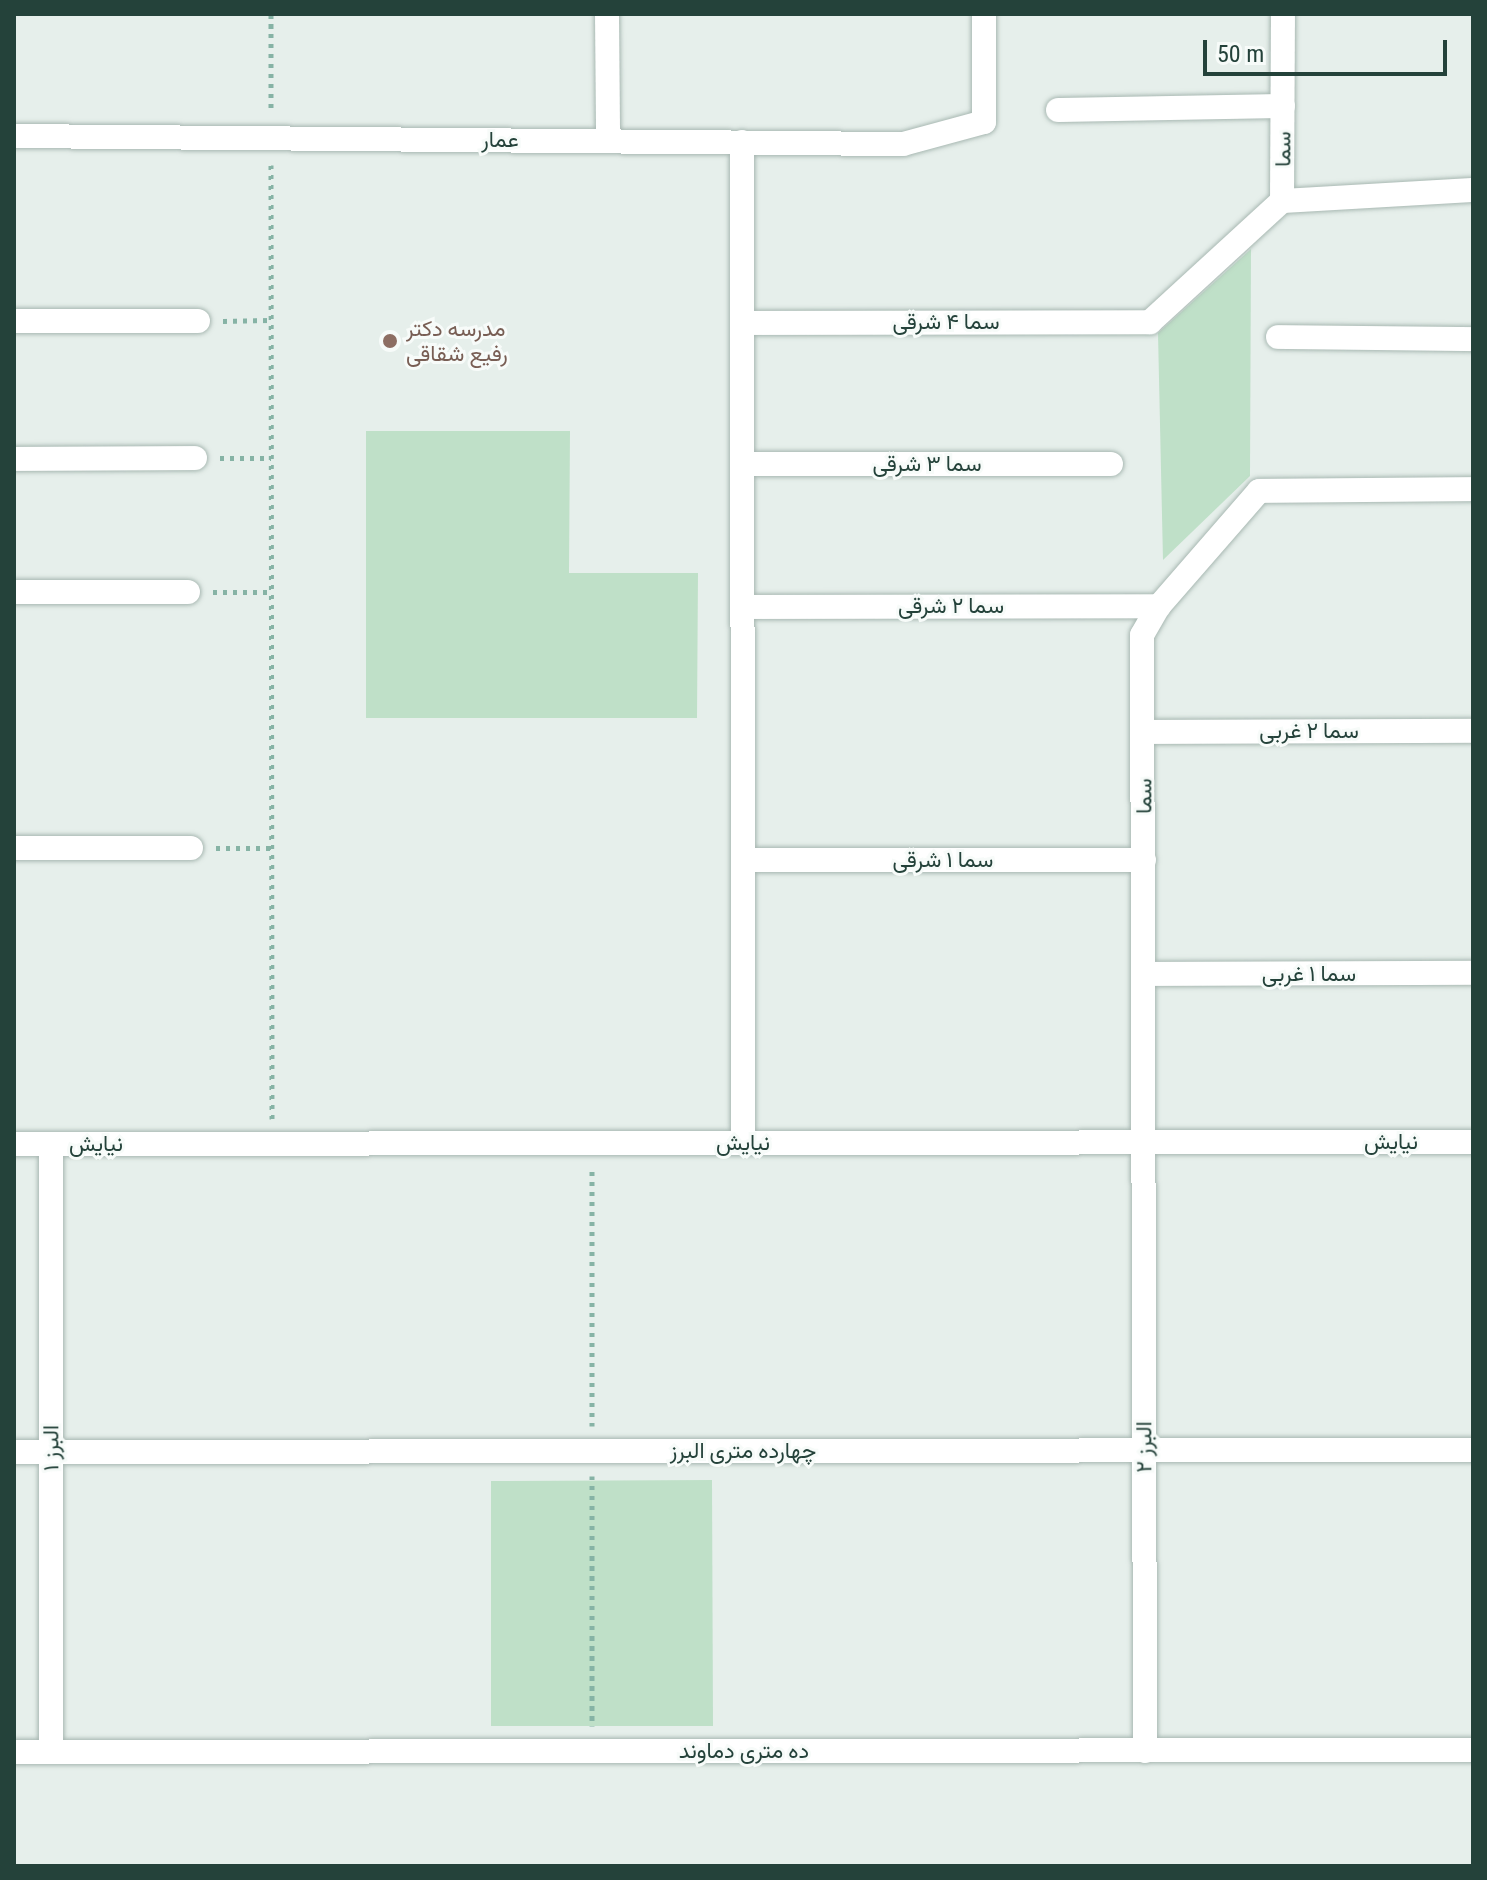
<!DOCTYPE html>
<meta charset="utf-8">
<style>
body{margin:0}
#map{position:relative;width:1487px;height:1880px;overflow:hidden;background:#e6efeb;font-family:"Roboto Condensed",Vazirmatn,sans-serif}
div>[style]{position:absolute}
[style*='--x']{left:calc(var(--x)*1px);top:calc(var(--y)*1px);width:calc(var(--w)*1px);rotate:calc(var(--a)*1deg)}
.green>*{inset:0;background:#bfe0c8}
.path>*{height:5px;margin-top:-2.5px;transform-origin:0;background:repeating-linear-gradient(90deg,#86b3a5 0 4px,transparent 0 10px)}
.roads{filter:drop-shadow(0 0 2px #a8b8b2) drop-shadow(0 0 2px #a8b8b2)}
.street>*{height:24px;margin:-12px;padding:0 12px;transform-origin:12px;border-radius:12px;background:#fff}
.secondary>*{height:24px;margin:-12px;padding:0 12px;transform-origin:12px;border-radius:12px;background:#fff}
.dots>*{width:22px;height:22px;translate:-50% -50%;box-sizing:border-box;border:4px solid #f7fbf9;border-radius:50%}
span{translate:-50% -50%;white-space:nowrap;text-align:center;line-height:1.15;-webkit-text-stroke:6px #f7fbf9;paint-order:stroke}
.street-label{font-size:22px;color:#24423a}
.education-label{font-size:22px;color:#785e54}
.left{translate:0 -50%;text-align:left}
.frame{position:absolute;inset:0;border:16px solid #24423a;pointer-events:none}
.scale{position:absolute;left:1203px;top:40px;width:244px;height:36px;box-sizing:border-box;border:4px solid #24423a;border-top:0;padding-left:10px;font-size:24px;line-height:28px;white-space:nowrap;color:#24423a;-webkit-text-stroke:6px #f7fbf9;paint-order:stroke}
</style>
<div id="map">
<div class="green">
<i style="clip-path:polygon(1251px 249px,1250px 476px,1163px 560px,1158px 333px)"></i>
<i style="clip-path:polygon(366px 431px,570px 431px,569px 573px,698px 573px,697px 718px,366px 718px)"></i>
<i style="clip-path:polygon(712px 1480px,713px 1726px,491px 1726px,491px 1481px)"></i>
</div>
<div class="path">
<i style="--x:271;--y:14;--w:97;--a:90"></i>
<i style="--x:271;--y:165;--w:954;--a:89.94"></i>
<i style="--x:223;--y:321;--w:48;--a:-1.2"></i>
<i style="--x:220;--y:458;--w:51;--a:0"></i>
<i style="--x:213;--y:592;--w:58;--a:0"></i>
<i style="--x:216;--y:848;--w:55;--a:0"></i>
<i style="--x:592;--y:1426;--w:258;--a:-90"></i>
<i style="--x:592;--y:1476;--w:250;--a:90"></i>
</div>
<div class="roads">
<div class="street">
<i style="--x:607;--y:14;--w:127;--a:89.5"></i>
<i style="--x:1058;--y:110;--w:225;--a:-1"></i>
<i style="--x:742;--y:142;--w:1001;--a:89.94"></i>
<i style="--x:1282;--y:201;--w:191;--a:-3.3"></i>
<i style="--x:14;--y:321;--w:184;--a:0"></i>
<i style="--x:742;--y:323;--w:408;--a:-0.1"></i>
<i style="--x:1150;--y:322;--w:179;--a:-42.5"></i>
<i style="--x:1282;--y:201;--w:187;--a:-89.7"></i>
<i style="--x:1278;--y:337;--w:195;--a:0.6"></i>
<i style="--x:14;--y:459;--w:181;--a:-0.3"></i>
<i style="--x:742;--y:464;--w:369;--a:0"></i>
<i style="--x:14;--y:592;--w:174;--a:0"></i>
<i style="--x:742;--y:607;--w:417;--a:-0.1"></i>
<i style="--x:1144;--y:732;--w:329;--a:-0.2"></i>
<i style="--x:14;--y:848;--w:177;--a:0"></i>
<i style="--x:743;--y:860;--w:401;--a:0"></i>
<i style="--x:1144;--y:974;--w:329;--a:-0.2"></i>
<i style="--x:51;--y:1144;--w:608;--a:90"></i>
<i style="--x:14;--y:1452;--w:1459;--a:-0.08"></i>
<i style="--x:1145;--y:1751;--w:1116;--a:-90.15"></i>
<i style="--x:1142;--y:635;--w:34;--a:-60"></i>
<i style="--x:1159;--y:606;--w:152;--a:-49"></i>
<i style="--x:1259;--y:491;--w:214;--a:-0.5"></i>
<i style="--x:14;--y:1752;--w:1459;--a:-0.08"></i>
</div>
<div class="secondary">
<i style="--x:14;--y:136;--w:889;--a:0.52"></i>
<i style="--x:903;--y:144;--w:84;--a:-15.2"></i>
<i style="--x:984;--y:122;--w:108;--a:-90"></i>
<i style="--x:14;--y:1144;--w:1459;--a:-0.08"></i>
</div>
</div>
<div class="dots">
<i style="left:390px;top:341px;background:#8d6e63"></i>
</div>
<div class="street-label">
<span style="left:500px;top:140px">عمار</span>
<span style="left:1283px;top:149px;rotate:-90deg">سما</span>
<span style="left:946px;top:322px">سما ۴ شرقی</span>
<span style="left:927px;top:464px">سما ۳ شرقی</span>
<span style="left:951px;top:606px">سما ۲ شرقی</span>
<span style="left:1309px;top:731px">سما ۲ غربی</span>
<span style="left:1144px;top:796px;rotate:-90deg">سما</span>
<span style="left:943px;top:860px">سما ۱ شرقی</span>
<span style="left:1309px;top:974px">سما ۱ غربی</span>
<span style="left:1391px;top:1142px">نیایش</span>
<span style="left:743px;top:1143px">نیایش</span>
<span style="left:96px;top:1144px">نیایش</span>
<span style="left:1144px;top:1447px;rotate:-90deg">البرز ۲</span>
<span style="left:51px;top:1448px;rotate:-90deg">البرز ۱</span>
<span style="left:743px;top:1451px">چهارده متری البرز</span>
<span style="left:744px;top:1751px">ده متری دماوند</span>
</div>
<div class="education-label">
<span class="left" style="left:406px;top:341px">مدرسه دکتر<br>رفیع شقاقی</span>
</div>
<div class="frame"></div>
<div class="scale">50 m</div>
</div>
